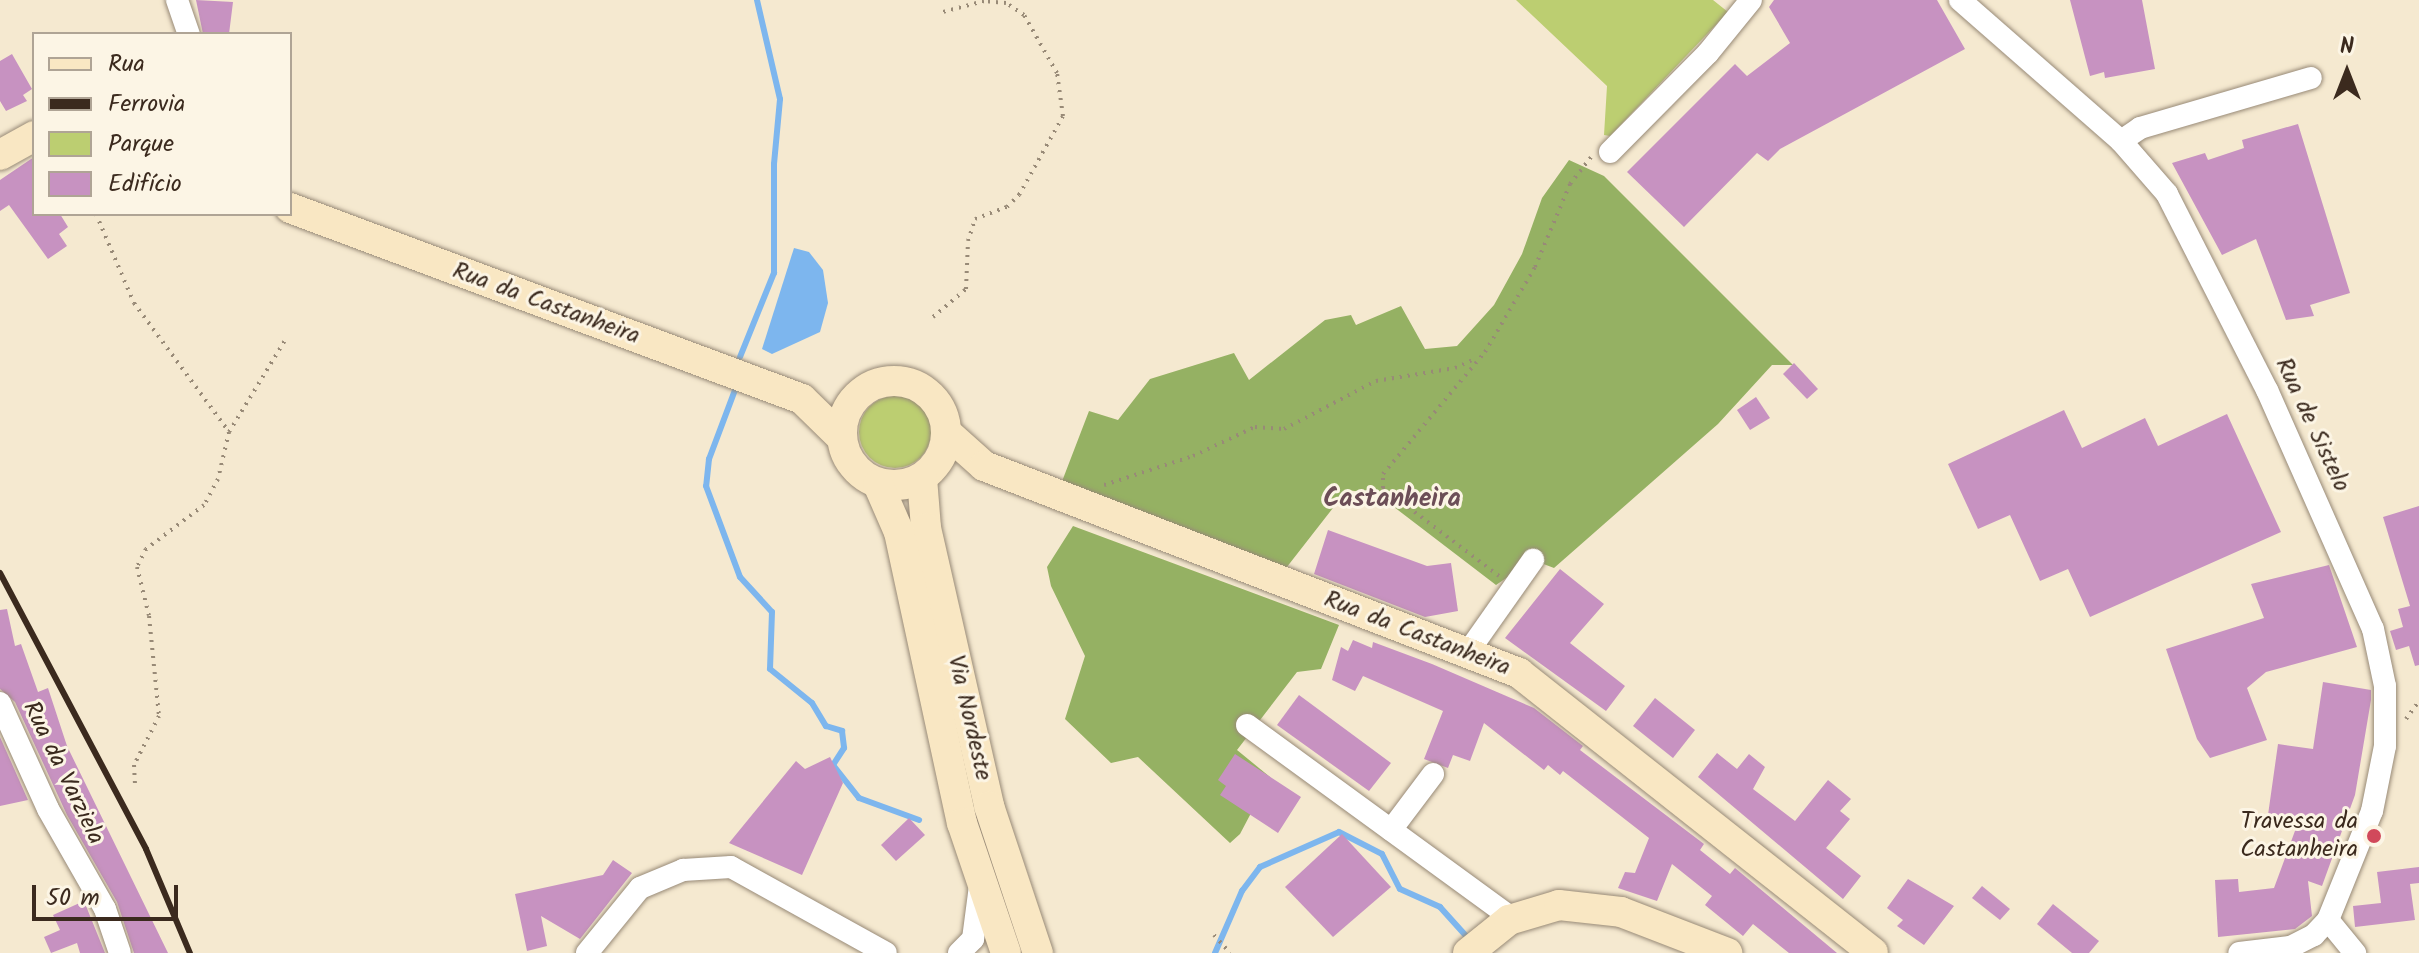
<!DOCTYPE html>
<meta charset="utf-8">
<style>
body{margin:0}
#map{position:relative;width:2419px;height:953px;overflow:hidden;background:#f5e9d0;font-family:Kalam,sans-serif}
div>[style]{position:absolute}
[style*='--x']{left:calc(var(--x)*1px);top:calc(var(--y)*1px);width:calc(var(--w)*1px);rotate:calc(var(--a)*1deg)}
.green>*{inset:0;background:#bcce71}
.round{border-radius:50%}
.forest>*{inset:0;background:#95b163}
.water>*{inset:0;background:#7db6ee}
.stream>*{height:6px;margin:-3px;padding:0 3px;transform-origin:3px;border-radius:3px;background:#7db6ee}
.building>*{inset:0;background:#c792c1}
.path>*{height:4px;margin-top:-2px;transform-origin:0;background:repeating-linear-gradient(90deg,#988a77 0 2px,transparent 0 8px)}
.roads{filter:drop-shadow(0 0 2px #988a77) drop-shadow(0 0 2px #988a77)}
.street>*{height:22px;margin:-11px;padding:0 11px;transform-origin:11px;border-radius:11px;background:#fff}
.secondary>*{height:30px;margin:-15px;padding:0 15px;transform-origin:15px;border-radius:15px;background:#f9e7c3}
.secondary>.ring{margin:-15px;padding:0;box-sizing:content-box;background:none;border:30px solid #f9e7c3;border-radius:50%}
.rail>*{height:6px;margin:-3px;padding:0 3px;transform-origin:3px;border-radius:3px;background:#3b2a1e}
.dots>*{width:22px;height:22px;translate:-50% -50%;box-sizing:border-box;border:4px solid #fcf5e5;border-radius:50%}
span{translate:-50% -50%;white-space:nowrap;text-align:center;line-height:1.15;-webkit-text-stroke:6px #fcf5e5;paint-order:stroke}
.street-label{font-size:24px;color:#3b2a1e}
.poi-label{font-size:24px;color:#3b2a1e}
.right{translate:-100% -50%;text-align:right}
.neighbourhood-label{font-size:26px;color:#6c4e57;font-weight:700}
.legend{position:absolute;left:32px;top:32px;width:260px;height:184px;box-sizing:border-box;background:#fcf5e5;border:2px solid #afa495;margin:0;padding:10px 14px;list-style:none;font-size:24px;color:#3b2a1e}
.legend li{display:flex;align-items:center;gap:16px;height:40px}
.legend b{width:40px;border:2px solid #afa495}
.north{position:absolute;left:2307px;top:32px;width:80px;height:80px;-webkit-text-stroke:6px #fcf5e5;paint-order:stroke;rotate:0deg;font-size:22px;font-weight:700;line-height:32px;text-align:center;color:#3b2a1e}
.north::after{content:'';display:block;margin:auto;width:28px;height:36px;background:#3b2a1e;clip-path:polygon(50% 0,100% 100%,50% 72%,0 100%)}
.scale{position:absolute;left:32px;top:885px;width:146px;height:36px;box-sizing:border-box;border:4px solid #3b2a1e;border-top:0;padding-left:10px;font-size:24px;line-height:28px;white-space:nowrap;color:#3b2a1e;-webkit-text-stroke:6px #fcf5e5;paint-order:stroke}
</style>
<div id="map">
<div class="green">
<i style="clip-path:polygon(1516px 0,1713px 0,1728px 12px,1610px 136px,1604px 135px,1607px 86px)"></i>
<i class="round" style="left:859px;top:396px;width:72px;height:72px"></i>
</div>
<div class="forest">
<i style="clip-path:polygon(1569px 160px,1604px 176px,1793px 365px,1772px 365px,1718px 424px,1554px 568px,1533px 560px,1496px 585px,1377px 494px,1347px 490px,1283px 572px,1061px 484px,1089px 411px,1118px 420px,1150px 379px,1234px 353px,1249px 380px,1325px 320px,1351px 315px,1356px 325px,1401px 306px,1425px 349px,1457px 346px,1494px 305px,1522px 254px,1542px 198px)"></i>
<i style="clip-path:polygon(1073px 526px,1339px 625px,1321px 669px,1297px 672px,1237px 750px,1270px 777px,1240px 834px,1230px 843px,1138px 757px,1111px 763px,1065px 719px,1085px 656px,1051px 586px,1047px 567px)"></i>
</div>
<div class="water">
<i style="clip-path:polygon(794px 248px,809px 252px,823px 270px,828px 303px,820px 332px,772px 354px,762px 349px)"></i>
</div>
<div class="stream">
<i style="--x:740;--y:357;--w:91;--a:-68"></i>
<i style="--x:774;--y:273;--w:109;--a:-90"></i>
<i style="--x:774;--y:164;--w:65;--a:-84.7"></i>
<i style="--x:780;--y:99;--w:102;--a:-103.1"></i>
<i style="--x:735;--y:390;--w:74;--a:110.6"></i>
<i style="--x:709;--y:459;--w:27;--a:96"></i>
<i style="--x:706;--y:486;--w:97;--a:69.5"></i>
<i style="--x:740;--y:577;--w:47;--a:47.6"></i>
<i style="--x:772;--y:612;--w:57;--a:92"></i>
<i style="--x:770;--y:669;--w:54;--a:39"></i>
<i style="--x:812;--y:703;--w:27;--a:59"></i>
<i style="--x:826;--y:726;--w:17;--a:17"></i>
<i style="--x:842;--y:731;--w:17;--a:83"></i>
<i style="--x:844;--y:748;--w:20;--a:123"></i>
<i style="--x:833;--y:765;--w:42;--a:51.8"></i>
<i style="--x:859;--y:798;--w:64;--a:20.1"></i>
<i style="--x:1215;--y:953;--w:68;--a:-66.5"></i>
<i style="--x:1242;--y:891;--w:30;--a:-53"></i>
<i style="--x:1260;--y:867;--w:86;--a:-23.9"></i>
<i style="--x:1339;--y:832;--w:48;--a:27.1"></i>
<i style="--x:1382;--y:854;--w:39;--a:63"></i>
<i style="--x:1400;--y:889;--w:44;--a:24.2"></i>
<i style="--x:1440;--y:907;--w:39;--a:48"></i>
</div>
<div class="building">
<i style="clip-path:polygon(196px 0,233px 2px,229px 34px,203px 34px)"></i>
<i style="clip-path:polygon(1774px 0,1937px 0,1965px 49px,1780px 149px,1768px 161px,1757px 153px,1684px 227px,1627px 172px,1735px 64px,1747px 76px,1790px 43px,1769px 7px)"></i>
<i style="clip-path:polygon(2070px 0,2142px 0,2155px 69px,2105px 78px,2104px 72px,2090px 76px)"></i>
<i style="clip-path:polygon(12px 54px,32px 89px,23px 95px,27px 101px,6px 111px,0 101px,0 61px)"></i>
<i style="clip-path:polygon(2298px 124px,2350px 293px,2310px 305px,2314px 316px,2286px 320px,2256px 239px,2222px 255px,2172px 163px,2205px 153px,2208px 160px,2244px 148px,2242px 140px)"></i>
<i style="clip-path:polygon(34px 157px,34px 214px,60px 214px,68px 227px,59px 234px,67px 246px,48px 259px,9px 205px,0 211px,0 180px)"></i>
<i style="clip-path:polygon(1794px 363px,1818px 389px,1807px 399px,1783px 374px)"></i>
<i style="clip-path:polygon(1756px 397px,1770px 418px,1750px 430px,1737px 410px)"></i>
<i style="clip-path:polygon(2064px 410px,2082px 448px,2145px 418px,2158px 446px,2227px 414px,2281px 532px,2090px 617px,2068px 569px,2040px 581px,2010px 515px,1978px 529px,1948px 464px)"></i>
<i style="clip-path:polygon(2419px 506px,2419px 665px,2415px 666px,2409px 646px,2396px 650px,2390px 631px,2403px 627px,2398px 609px,2410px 606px,2383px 517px)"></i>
<i style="clip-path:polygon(1328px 530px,1427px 566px,1451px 563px,1458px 611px,1425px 617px,1314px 574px)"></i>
<i style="clip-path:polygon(2329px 565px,2357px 647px,2266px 672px,2247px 688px,2267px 740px,2210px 758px,2197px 739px,2166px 649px,2264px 618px,2251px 584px)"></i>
<i style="clip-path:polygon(1560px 569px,1604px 604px,1570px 643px,1625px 686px,1606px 711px,1505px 638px)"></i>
<i style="clip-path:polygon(7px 609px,15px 646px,21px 644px,38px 692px,48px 688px,67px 746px,168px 953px,134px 953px,117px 902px,67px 815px,15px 702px,0 689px,0 610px)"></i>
<i style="clip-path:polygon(1353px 640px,1372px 648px,1373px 642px,1432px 664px,1534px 708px,1583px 746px,1580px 750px,1704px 844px,1700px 850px,1730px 874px,1735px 868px,1837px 953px,1789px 953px,1753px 924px,1743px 936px,1705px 905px,1712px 896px,1672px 864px,1657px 901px,1618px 888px,1625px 872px,1635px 873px,1649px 838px,1563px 771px,1560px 775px,1548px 765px,1544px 770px,1484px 723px,1470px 761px,1453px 755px,1448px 768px,1424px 759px,1443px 711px,1363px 676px,1355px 691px,1332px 680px,1341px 647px,1348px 651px)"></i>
<i style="clip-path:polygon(2323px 682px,2371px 690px,2371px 700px,2355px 795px,2322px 886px,2308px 881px,2312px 916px,2295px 929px,2218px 937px,2215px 880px,2238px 879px,2239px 892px,2274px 888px,2299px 820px,2268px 815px,2278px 744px,2313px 749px)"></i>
<i style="clip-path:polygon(1299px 695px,1391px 763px,1369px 791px,1277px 725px)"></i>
<i style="clip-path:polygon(1655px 698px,1695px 730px,1673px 758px,1633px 726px)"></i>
<i style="clip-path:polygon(0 737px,28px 800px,0 806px)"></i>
<i style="clip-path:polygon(1717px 753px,1737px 769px,1749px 754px,1765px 767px,1753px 789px,1795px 821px,1828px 780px,1851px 799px,1840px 811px,1850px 819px,1826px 848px,1861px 876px,1843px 899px,1698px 777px)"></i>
<i style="clip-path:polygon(1235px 754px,1301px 797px,1278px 833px,1220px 795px,1226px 786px,1218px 780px)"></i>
<i style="clip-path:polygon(830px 757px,843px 783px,802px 875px,729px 843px,796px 761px,805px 769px)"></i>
<i style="clip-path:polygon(909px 818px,925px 835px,896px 861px,881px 845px)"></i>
<i style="clip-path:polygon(1342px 834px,1391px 887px,1333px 937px,1285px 887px)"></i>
<i style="clip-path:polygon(613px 860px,632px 873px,580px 939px,541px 916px,547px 946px,527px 951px,515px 894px,603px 875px)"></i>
<i style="clip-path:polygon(2419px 867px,2419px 883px,2410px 884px,2415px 920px,2355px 927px,2353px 906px,2381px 903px,2377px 872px)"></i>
<i style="clip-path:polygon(1908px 879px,1954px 906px,1924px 945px,1897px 926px,1903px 920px,1887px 908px)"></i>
<i style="clip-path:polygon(1982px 886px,2010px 909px,2000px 920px,1972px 898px)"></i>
<i style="clip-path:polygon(84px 901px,105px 953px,80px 953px,77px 943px,51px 953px,44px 937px,60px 930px,53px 915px)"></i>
<i style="clip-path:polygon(2053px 904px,2099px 941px,2089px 953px,2072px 953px,2037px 924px)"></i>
</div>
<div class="path">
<i style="--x:96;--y:214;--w:97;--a:66.9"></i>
<i style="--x:134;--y:303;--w:160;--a:53.6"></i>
<i style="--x:229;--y:432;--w:48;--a:103.2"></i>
<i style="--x:218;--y:479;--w:30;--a:118"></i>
<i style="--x:204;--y:505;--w:73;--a:142.8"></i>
<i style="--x:146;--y:549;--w:20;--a:117"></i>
<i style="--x:137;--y:567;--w:50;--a:76.2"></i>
<i style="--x:149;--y:616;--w:100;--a:84.3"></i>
<i style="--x:159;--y:716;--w:55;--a:117"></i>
<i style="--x:134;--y:765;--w:22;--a:87"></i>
<i style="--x:933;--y:317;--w:43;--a:-40.3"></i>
<i style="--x:966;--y:289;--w:48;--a:-87.6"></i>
<i style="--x:968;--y:241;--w:23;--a:-72"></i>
<i style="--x:975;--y:219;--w:34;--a:-21"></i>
<i style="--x:1007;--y:207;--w:17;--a:-45"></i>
<i style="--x:1019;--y:195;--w:90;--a:-60.9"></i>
<i style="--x:1063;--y:116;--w:43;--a:-97.9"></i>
<i style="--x:1057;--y:73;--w:67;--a:-119.6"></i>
<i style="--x:1024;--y:15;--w:22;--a:-146"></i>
<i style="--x:1006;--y:3;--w:22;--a:-175"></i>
<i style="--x:984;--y:1;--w:47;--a:165.1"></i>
<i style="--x:229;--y:432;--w:111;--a:-58.6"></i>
<i style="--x:1104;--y:485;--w:94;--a:-18"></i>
<i style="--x:1193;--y:456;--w:68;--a:-25.1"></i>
<i style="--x:1255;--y:427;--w:29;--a:4"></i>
<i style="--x:1284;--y:429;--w:104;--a:-27.6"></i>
<i style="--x:1376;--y:381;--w:80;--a:-9.3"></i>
<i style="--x:1455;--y:368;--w:19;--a:-25"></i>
<i style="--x:1499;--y:576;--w:146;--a:-142.8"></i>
<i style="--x:1383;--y:488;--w:14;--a:-90"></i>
<i style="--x:1383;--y:474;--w:159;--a:-50.1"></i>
<i style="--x:1485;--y:352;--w:99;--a:-59.5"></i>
<i style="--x:1535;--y:267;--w:90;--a:-67.1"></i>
<i style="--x:1570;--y:184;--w:34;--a:-52"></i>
<i style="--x:2406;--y:719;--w:22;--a:-54"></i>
<i style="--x:1214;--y:935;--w:24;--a:48"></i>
</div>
<div class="roads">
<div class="street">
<i style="--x:177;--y:0;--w:36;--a:71"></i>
<i style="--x:1960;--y:0;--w:214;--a:41.2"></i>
<i style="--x:2121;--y:141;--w:70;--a:49"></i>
<i style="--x:2167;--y:194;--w:220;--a:63"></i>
<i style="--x:2267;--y:390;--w:261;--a:66.1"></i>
<i style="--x:2373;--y:629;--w:58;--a:78.1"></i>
<i style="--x:2385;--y:686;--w:60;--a:90"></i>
<i style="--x:2385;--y:746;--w:66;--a:101.3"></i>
<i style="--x:2372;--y:811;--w:118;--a:112"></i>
<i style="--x:2328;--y:920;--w:21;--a:133"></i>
<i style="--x:2314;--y:935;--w:27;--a:153"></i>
<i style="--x:2290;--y:947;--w:51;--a:173.3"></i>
<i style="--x:2121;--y:141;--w:23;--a:-34"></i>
<i style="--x:2140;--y:128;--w:178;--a:-16.3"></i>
<i style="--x:1610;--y:152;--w:139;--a:-45.3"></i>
<i style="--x:1708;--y:53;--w:68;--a:-50.9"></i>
<i style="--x:1468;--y:652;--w:113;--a:-54.8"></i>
<i style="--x:0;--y:703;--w:116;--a:65.6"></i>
<i style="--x:48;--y:809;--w:115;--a:60.3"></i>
<i style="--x:105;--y:909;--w:46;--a:71.2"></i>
<i style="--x:1247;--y:725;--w:329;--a:36.1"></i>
<i style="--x:1391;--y:830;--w:70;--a:-53.1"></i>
<i style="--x:2328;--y:920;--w:43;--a:50.7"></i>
<i style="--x:587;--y:953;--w:84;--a:-50.8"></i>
<i style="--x:640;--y:888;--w:47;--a:-22.7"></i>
<i style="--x:683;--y:870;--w:48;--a:-3.6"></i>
<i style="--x:731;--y:867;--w:177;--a:29"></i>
<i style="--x:959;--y:953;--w:20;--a:-45"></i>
<i style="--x:973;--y:939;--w:53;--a:-82.5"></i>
</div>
<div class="secondary">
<i style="--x:0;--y:155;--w:39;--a:-29"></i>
<i style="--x:290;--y:208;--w:546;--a:20.46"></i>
<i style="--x:802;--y:399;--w:54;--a:44.3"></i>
<i class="ring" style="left:842px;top:381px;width:74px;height:74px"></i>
<i style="--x:946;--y:432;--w:51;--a:41.8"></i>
<i style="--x:984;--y:466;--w:574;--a:21.15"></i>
<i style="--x:1519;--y:673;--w:451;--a:38.3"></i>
<i style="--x:922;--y:478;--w:50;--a:85.4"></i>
<i style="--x:926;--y:528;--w:285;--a:77.2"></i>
<i style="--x:989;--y:806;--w:155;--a:71.6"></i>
<i style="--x:878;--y:484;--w:52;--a:66.4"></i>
<i style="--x:899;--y:532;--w:298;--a:77.8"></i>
<i style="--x:962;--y:823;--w:137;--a:71.3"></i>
<i style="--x:1468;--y:953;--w:53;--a:-38.8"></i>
<i style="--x:1509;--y:920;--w:52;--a:-16.7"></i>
<i style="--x:1559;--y:905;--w:62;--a:6.4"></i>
<i style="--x:1621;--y:912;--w:114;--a:21.1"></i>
</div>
</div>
<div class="rail">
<i style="--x:0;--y:573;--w:312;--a:62.1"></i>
<i style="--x:146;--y:849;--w:113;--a:67.1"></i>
</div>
<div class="dots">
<i style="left:2374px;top:836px;background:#d1495b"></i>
</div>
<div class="street-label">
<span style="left:546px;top:304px;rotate:20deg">Rua da Castanheira</span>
<span style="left:2312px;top:425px;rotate:65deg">Rua de Sistelo</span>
<span style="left:1417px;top:634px;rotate:21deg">Rua da Castanheira</span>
<span style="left:969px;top:718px;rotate:77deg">Via Nordeste</span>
<span style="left:63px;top:773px;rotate:64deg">Rua da Varziela</span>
</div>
<div class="poi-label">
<span class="right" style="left:2358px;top:836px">Travessa da<br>Castanheira</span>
</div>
<div class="neighbourhood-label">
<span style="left:1392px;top:500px">Castanheira</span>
</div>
<ul class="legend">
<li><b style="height:10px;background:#f9e7c3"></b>Rua</li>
<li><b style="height:10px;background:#3b2a1e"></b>Ferrovia</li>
<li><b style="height:22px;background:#bcce71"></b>Parque</li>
<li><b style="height:22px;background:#c792c1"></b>Edifício</li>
</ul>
<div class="north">N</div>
<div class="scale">50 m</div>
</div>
